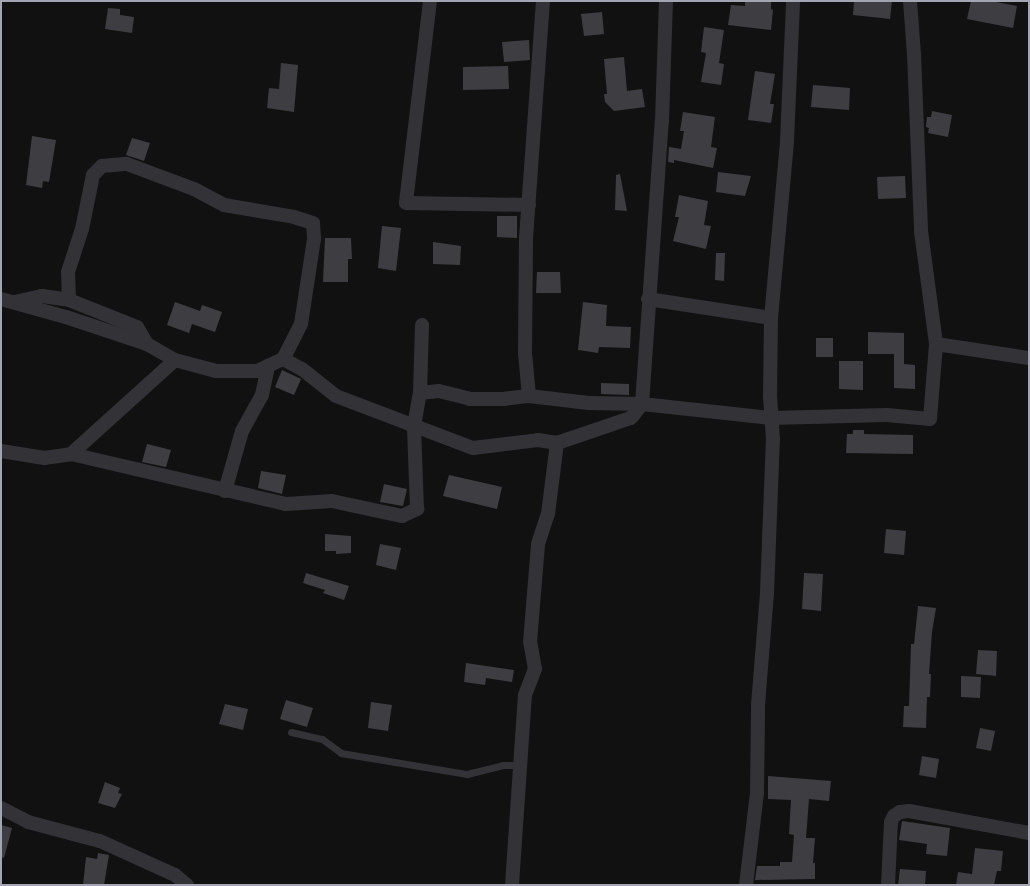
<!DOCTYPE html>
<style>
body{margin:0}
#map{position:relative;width:1030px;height:886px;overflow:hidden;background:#111112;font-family:"Titillium Web",sans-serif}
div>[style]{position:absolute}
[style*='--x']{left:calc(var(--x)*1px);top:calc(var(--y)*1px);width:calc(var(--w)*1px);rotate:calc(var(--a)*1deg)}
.building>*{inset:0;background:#3e3e42}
.lane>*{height:7px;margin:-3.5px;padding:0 3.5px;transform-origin:3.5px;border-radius:3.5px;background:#333237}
.street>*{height:14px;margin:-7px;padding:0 7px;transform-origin:7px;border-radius:7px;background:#333237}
span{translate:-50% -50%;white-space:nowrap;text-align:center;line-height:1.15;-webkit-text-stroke:4px #0c0c0d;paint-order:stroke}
.frame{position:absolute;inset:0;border:2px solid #a3a5b2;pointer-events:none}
</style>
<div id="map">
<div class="building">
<i style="clip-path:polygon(745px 1px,771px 1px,771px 9px,773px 10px,771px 30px,728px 25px,731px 5px,745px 6px)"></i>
<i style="clip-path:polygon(854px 1px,892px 1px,890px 19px,853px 15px)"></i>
<i style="clip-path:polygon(971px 1px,991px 1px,1017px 6px,1013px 28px,967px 19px)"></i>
<i style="clip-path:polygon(108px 8px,120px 9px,120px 15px,134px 17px,132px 33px,105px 29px)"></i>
<i style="clip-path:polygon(602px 12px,604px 34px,584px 36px,581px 14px)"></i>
<i style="clip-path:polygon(704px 27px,724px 30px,719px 63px,724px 64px,721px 85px,701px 82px,706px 53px,701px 52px)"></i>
<i style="clip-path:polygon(529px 40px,530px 60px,504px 62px,502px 42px)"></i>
<i style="clip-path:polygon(624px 57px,627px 91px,642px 89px,645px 107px,614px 111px,605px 102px,604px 94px,607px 94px,604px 59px)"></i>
<i style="clip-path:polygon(281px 63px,298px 65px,294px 112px,267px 108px,269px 88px,279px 89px)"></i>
<i style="clip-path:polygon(508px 66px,509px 89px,463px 90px,463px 67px)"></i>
<i style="clip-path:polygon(755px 71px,775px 74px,770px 104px,774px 104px,771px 123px,748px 120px)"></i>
<i style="clip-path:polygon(813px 85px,850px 88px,849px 110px,811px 107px)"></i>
<i style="clip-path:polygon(932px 111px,952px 115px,948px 137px,928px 133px,929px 128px,926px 127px,926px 125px,927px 117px,931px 117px)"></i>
<i style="clip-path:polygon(683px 112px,715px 117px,711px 147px,717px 148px,713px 168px,674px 160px,674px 163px,668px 162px,669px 147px,681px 149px,684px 131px,680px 131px)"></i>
<i style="clip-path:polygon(32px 136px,56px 140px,49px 182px,43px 181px,42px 188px,26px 185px)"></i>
<i style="clip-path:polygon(132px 138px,150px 143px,144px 161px,126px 155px)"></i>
<i style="clip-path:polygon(718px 172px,751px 176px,745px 196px,716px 192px)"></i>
<i style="clip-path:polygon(620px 174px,627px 211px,615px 210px,616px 175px)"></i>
<i style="clip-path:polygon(905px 176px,906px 198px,878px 199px,877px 177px)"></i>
<i style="clip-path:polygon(679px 195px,708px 201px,704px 225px,711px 226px,706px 249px,673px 241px,679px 217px,675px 217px)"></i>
<i style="clip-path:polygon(497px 216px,517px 216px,517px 238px,497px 237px)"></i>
<i style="clip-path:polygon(382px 226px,401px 228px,396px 271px,378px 268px)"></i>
<i style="clip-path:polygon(325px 238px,351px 238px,352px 259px,348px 259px,348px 282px,323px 282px)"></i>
<i style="clip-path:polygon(433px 242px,461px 246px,460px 265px,433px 264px)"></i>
<i style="clip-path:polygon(716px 253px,725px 253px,724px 281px,715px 280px)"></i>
<i style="clip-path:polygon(537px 272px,560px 272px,561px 293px,536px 293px)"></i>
<i style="clip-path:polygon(175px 302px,200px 311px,202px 305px,222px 312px,215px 332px,192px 324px,189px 333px,167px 325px)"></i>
<i style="clip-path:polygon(583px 302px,607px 305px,606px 326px,631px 327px,630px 348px,599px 347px,598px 353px,578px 350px)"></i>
<i style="clip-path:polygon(868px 332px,904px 333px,904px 364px,915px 365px,915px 389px,894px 388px,894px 354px,868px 354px)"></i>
<i style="clip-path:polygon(816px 338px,833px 338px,833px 357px,816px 357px)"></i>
<i style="clip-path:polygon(839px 361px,863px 361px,863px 390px,839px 389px)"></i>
<i style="clip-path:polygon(282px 370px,301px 379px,294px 395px,275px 387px)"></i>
<i style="clip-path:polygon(601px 383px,629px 384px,629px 395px,601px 394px)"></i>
<i style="clip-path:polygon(853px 430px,864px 430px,864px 434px,913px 435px,913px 454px,846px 453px,847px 434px,853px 434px)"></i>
<i style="clip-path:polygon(147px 444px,171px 450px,166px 467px,142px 462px)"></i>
<i style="clip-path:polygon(261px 471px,286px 475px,282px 494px,258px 488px)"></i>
<i style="clip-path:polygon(449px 475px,502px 487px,497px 509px,443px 496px)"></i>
<i style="clip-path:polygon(384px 484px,407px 489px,403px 506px,380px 502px)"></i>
<i style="clip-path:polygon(886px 529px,906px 531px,904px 555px,884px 553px)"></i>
<i style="clip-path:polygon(325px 534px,351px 536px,351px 553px,336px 554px,336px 551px,325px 551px)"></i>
<i style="clip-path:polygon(380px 544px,401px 548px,396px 570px,376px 565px)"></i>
<i style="clip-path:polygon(306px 573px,349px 586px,344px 600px,323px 593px,325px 590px,303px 583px)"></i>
<i style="clip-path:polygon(804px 573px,823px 574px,821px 611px,802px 609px)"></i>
<i style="clip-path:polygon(918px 606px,936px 608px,932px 632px,929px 674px,931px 674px,930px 697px,927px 697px,926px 728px,903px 727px,904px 706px,909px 706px,911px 644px,914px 644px)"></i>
<i style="clip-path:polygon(978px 650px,997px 651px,996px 676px,976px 674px)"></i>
<i style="clip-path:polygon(466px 663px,514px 670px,512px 682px,486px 678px,485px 685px,464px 682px)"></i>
<i style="clip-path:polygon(961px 676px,981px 677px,980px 698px,961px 697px)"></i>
<i style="clip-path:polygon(286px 700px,313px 708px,307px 727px,280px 719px)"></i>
<i style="clip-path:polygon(371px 702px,392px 705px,388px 731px,368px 728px)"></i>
<i style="clip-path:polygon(225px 704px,248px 709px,243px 730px,219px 724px)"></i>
<i style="clip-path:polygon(980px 728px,995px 731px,991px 751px,976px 748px)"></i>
<i style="clip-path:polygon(922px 756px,939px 759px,936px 778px,919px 775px)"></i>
<i style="clip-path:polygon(768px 776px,831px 781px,829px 801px,809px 799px,806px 838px,815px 838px,813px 863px,815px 863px,815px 879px,755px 880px,757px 866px,780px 866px,780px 862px,792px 862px,794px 835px,789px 834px,791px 800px,768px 799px)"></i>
<i style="clip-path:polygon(105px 782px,120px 788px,118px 793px,122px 794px,115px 808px,98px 803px)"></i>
<i style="clip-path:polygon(902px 821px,950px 828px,947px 856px,926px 854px,927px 844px,899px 840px)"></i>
<i style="clip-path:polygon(1px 825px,12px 828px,4px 858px,1px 857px)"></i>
<i style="clip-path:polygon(975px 848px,1003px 851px,1001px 871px,997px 871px,994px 885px,956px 885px,958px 872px,972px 874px)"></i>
<i style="clip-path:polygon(98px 853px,109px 855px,104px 885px,83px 885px,86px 857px,97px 859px)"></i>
<i style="clip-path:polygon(900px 869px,926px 871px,925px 885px,898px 885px)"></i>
</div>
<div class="lane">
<i style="--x:291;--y:732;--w:32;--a:13"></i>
<i style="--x:322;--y:739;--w:24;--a:36"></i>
<i style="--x:341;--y:753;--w:128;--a:9.5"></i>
<i style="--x:467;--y:774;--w:37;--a:-14"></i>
<i style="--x:503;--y:765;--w:17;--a:0"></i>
</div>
<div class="street">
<i style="--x:430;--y:1;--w:203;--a:96.8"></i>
<i style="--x:406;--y:203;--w:123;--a:0.9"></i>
<i style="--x:910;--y:1;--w:53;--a:85.7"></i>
<i style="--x:914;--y:54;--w:177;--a:87.7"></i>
<i style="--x:921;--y:231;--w:114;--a:82.4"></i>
<i style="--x:1;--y:299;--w:67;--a:15.5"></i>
<i style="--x:66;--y:317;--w:85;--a:18.4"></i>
<i style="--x:147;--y:344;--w:32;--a:30"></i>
<i style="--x:175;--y:360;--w:42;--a:15"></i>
<i style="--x:216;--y:371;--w:41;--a:0"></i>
<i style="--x:257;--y:371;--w:29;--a:-25"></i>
<i style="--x:283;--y:359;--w:21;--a:28"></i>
<i style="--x:302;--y:369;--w:43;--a:38.5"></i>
<i style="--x:336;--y:396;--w:147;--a:20.8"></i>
<i style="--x:473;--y:448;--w:65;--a:-7"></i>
<i style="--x:538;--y:440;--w:19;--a:9"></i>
<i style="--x:557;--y:443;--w:78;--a:-18.7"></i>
<i style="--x:631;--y:418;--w:18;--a:-52"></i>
<i style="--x:642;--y:404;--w:284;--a:-86"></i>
<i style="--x:662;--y:121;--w:120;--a:-88.1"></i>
<i style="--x:648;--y:299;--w:124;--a:8.8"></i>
<i style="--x:69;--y:300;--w:28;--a:-92"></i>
<i style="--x:68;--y:272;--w:45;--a:-72"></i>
<i style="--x:82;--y:229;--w:55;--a:-78.5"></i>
<i style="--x:93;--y:175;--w:13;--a:-45"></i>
<i style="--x:102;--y:166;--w:25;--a:-5"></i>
<i style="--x:127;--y:164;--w:72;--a:20.5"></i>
<i style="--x:194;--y:189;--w:34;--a:28"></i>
<i style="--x:224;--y:205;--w:71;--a:9.7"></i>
<i style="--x:294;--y:217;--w:20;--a:18"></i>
<i style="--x:313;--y:223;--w:16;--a:86"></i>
<i style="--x:314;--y:239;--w:86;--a:98.7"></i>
<i style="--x:301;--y:324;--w:39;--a:117"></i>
<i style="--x:15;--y:302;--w:28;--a:-13"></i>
<i style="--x:42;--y:296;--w:27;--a:8"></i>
<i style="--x:69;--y:300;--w:73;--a:21.7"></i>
<i style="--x:137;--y:327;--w:20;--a:60"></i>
<i style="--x:420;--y:393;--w:19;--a:-6"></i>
<i style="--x:439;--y:391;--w:32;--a:14"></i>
<i style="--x:470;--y:399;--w:33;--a:0"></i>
<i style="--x:503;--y:399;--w:26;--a:-7"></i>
<i style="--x:529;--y:396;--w:60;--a:6.7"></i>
<i style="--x:589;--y:403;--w:53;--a:1.1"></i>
<i style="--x:642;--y:404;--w:130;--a:6.2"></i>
<i style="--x:771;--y:418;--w:116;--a:-1.5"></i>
<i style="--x:887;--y:415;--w:43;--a:5.3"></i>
<i style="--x:930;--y:419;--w:75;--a:-85.4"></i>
<i style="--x:936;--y:344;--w:94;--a:8.6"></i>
<i style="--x:529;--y:396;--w:43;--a:-95.3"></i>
<i style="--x:525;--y:353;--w:115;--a:-89.5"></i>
<i style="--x:526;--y:238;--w:238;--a:-85.9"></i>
<i style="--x:1;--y:451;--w:44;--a:9.2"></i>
<i style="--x:44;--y:458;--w:27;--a:-8"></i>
<i style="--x:71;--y:454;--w:221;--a:13.1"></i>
<i style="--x:286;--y:504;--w:46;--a:-3.7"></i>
<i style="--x:332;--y:501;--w:72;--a:12.1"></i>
<i style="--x:402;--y:516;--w:17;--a:-25"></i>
<i style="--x:417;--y:509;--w:83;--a:-92.1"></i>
<i style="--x:414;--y:426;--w:34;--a:-80"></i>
<i style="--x:420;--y:393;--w:68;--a:-88.3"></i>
<i style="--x:71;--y:454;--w:140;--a:-42.1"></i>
<i style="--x:225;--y:491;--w:62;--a:-74.2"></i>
<i style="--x:242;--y:431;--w:41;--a:-60.9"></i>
<i style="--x:262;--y:395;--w:30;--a:-78"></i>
<i style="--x:1;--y:808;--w:30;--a:27"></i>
<i style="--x:28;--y:822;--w:74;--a:14.8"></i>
<i style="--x:100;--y:841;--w:82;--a:24.4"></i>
<i style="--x:175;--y:875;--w:16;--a:40"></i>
<i style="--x:512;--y:885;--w:190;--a:-86.1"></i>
<i style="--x:525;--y:695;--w:28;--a:-69"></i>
<i style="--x:535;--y:669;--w:27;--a:-100"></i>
<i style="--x:530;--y:642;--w:98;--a:-85.3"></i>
<i style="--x:538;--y:544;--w:32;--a:-72"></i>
<i style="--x:548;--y:514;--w:72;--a:-82.8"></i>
<i style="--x:746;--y:885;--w:93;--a:-83.2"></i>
<i style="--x:757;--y:793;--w:88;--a:-89.3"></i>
<i style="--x:758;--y:705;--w:112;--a:-85.4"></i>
<i style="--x:767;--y:593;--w:153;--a:-87.8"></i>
<i style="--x:773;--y:440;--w:44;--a:-93.9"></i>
<i style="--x:770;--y:396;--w:78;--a:-89.3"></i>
<i style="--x:771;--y:318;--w:178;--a:-84.8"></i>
<i style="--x:787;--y:141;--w:140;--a:-87.5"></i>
<i style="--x:888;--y:885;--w:63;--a:-87.3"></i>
<i style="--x:891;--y:822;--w:7;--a:-63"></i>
<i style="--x:894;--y:816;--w:7;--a:-34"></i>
<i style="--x:900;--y:812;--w:9;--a:-6"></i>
<i style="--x:909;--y:811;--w:122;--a:10.4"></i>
</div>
<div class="frame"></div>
</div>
